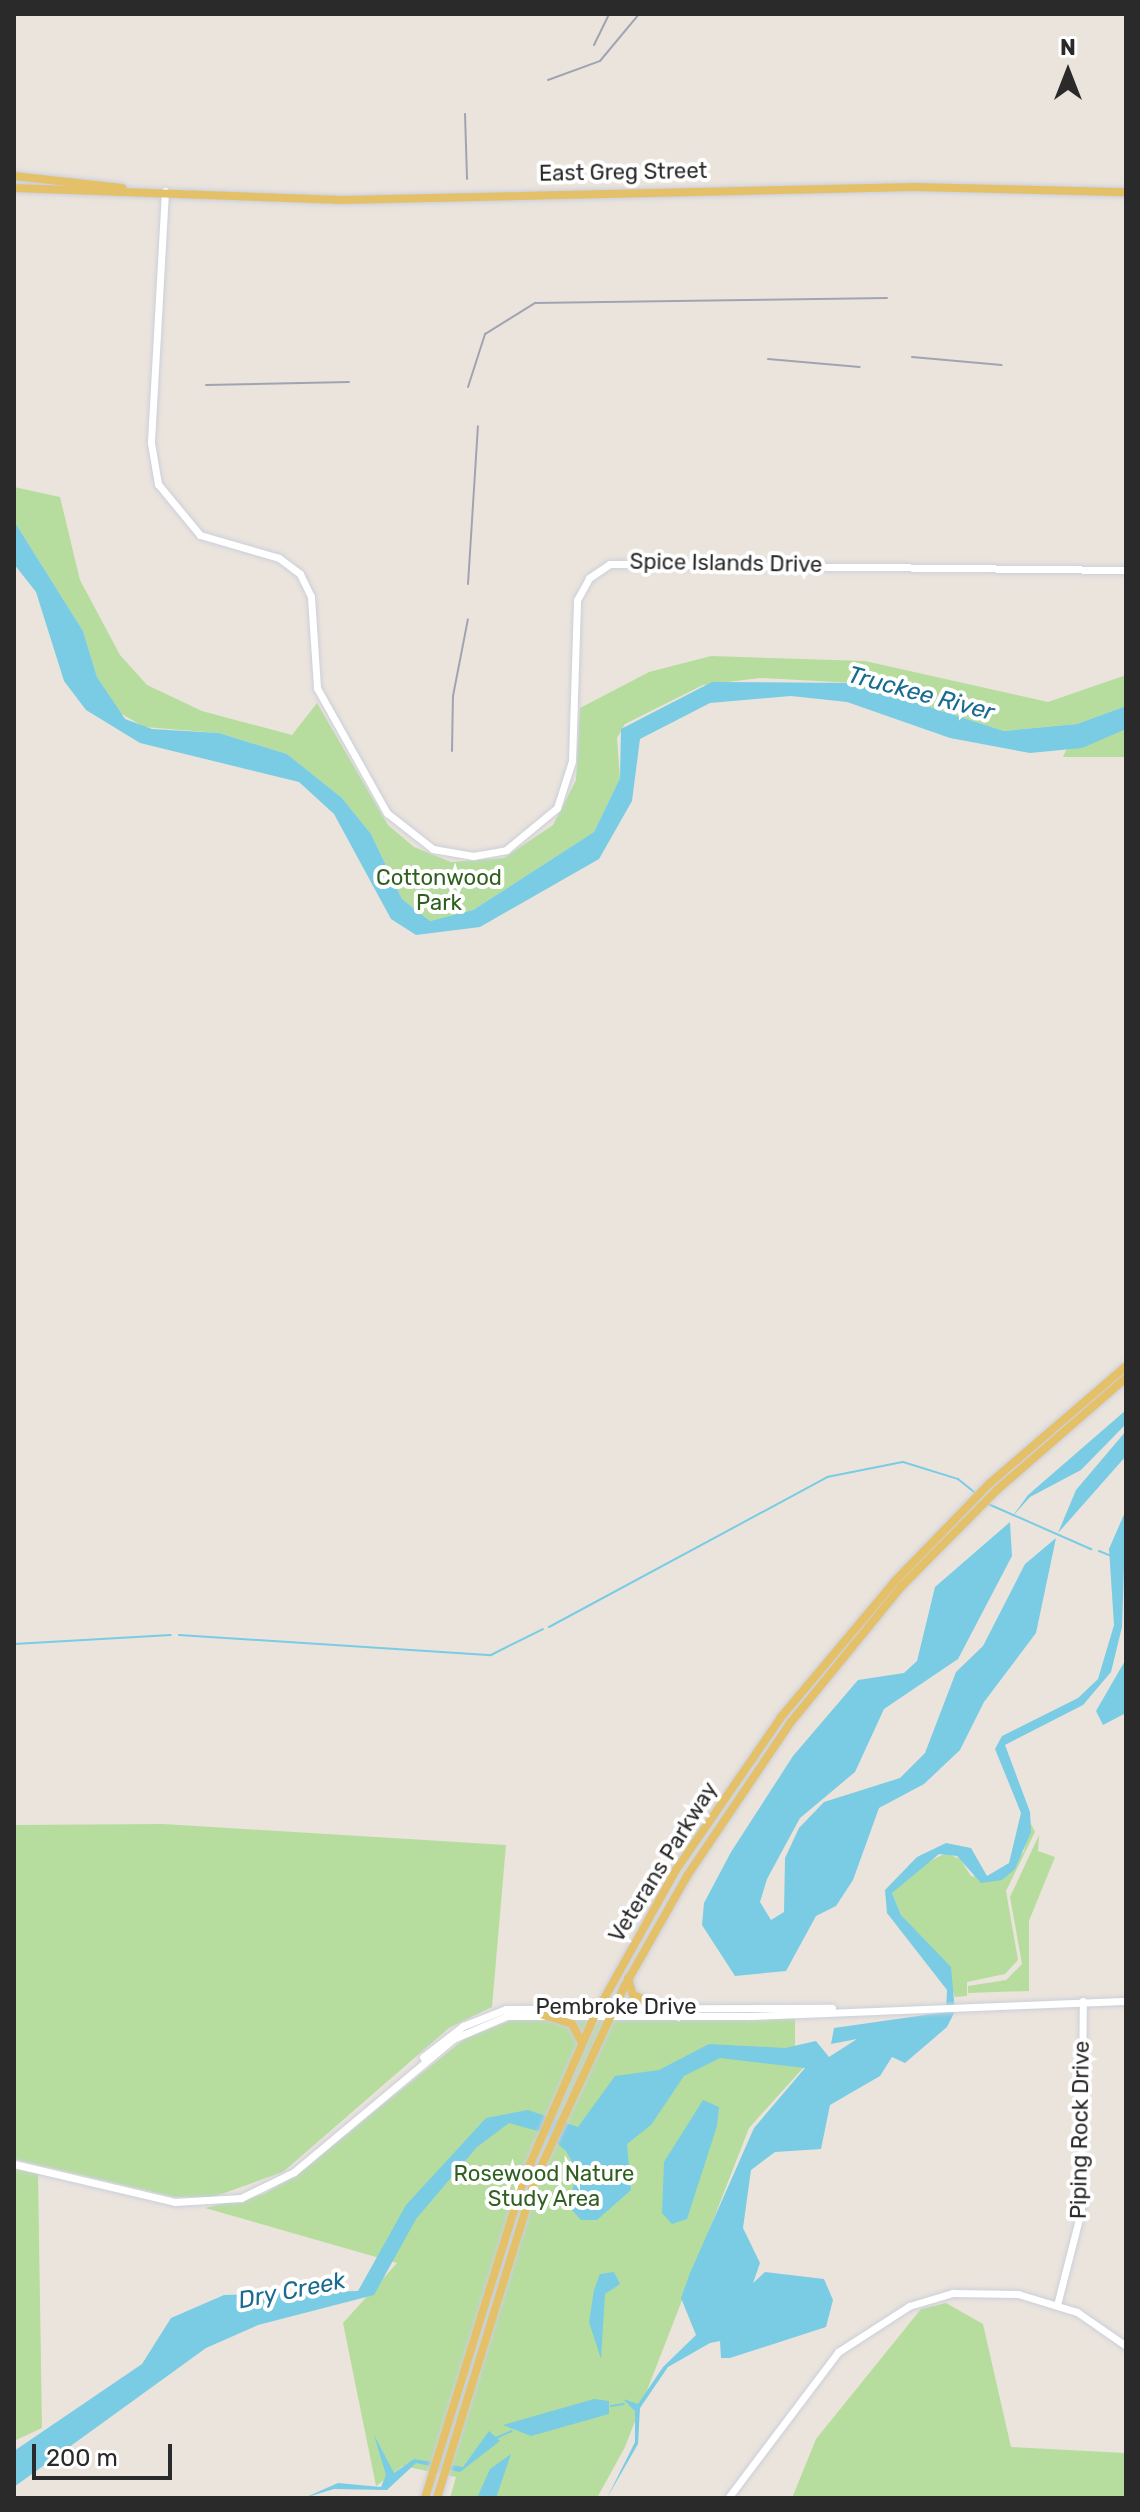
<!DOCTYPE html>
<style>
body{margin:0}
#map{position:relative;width:1140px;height:2512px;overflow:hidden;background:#ebe4dd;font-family:Rubik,sans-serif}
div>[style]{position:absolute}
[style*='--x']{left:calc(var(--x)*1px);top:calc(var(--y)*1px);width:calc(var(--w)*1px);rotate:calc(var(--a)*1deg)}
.green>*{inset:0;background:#b6dd9e}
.water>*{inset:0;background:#79cce4}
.stream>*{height:2px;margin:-1px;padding:0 1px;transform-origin:1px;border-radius:1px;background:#79cce4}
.roads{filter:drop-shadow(0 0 2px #cbcfda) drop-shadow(0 0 2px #cbcfda)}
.minor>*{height:7px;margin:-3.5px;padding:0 3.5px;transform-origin:3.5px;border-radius:3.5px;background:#fff}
.major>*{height:8px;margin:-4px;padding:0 4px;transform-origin:4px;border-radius:4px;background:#e4c168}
.rail>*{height:2px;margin:-1px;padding:0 1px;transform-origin:1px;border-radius:1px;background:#a0a4b2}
span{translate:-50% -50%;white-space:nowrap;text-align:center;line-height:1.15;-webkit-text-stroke:8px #fff;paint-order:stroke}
.street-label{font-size:22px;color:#2a2a2a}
.park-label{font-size:22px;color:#306020}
.water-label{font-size:24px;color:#196c8f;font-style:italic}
.frame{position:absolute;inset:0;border:16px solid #2a2a2a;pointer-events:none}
.north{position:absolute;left:1028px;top:32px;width:80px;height:80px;-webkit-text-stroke:6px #fff;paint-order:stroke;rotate:0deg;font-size:22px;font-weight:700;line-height:32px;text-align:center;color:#2a2a2a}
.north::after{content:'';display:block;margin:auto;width:28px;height:36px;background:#2a2a2a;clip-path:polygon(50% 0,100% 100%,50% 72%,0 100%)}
.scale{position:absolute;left:32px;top:2444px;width:140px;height:36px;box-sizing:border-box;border:4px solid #2a2a2a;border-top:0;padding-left:10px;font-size:24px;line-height:28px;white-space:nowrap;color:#2a2a2a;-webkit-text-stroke:6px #fff;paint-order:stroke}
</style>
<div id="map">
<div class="green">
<i style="clip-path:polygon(14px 487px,60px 497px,80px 580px,120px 655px,147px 685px,202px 711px,292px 735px,317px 703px,388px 825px,414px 847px,451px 862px,504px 858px,553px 825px,576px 780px,580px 708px,649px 672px,711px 656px,865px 661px,1048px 702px,1126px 675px,1126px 706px,1077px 724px,1004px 731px,855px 683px,760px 678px,703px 685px,625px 724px,617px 738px,620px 778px,594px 832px,473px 910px,430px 921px,402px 899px,371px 834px,342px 798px,287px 754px,219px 733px,144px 727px,120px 713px,97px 677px,83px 631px,14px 521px)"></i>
<i style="clip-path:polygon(1126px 729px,1126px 757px,1063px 757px,1066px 750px)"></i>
<i style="clip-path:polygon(1030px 1822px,1035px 1832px,1006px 1891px,1018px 1960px,1005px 1974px,967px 1982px,967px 1996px,955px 1997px,940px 1957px,901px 1915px,892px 1893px,912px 1870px,946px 1853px,960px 1859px,971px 1876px,1002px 1880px,1024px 1851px)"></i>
<i style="clip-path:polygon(163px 1824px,506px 1845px,492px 2007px,449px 2028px,283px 2172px,213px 2197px,174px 2197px,14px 2159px,14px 1825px)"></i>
<i style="clip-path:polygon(1039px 1835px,1038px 1851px,1055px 1857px,1029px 1921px,1029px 1991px,968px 1993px,968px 1986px,1006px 1980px,1022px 1964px,1010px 1897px)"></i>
<i style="clip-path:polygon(517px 2018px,795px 2018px,795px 2050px,804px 2067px,749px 2128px,625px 2447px,597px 2498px,450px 2498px,456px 2477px,403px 2466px,376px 2486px,343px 2323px,397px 2263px,205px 2208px,264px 2194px,296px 2175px,464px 2039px)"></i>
<i style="clip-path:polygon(14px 2169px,38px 2174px,42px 2428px,14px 2441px)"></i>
<i style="clip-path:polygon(946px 2303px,983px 2324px,1011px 2447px,1125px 2453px,1126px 2498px,792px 2498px,816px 2439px,921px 2309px)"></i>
</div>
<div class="water">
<i style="clip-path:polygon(14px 521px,83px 631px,97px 677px,125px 719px,152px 729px,219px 733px,287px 754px,342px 798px,371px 834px,402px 899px,430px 921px,473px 910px,594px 832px,620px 778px,621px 729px,712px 682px,855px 683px,1004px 731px,1077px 724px,1126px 706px,1126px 729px,1082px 748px,1030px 753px,950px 738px,847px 702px,791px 696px,710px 703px,640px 739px,632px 801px,599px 859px,480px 927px,416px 935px,391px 919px,334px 814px,299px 782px,140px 743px,86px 710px,64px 681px,36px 592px,14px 564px)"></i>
<i style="clip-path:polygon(1126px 1410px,1126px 1424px,1081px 1470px,1030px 1497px,1012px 1517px,1028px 1495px)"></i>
<i style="clip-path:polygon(1126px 1431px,1126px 1456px,1058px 1533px,1076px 1490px)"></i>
<i style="clip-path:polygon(1126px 1510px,1122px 1627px,1111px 1672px,1083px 1705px,1005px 1745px,1030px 1812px,1031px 1832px,1015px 1869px,1002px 1880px,981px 1883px,957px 1856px,939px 1854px,892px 1893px,901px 1915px,951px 1967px,955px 2011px,947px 2027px,905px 2063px,892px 2057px,880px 2076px,830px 2105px,821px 2149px,775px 2152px,751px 2170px,743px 2228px,760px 2263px,753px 2283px,765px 2272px,824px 2279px,833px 2300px,826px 2327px,730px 2358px,721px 2358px,720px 2341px,710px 2343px,668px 2367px,640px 2408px,638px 2444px,607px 2498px,635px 2442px,635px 2411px,623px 2399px,638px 2404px,663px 2367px,696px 2335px,681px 2298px,690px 2273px,754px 2128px,805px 2068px,720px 2058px,684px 2076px,651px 2125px,627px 2144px,631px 2190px,597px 2220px,581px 2220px,570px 2208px,576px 2169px,566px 2151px,545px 2133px,509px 2123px,477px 2147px,416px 2219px,374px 2295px,258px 2325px,206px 2348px,14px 2487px,14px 2451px,142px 2364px,171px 2318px,224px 2295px,358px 2291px,406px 2205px,486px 2118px,528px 2110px,578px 2127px,615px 2076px,659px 2070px,709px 2044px,785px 2048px,816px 2041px,829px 2057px,857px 2039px,831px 2044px,834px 2028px,946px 2012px,947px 1990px,887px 1913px,885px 1890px,917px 1857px,946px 1843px,971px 1848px,987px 1876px,1009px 1863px,1021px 1813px,995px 1749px,1002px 1736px,1078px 1698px,1098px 1679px,1114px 1625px,1109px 1549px)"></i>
<i style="clip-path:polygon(1010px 1522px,1012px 1556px,958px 1659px,884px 1709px,855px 1772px,800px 1818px,767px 1879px,760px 1902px,771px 1920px,784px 1912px,785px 1858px,799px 1828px,824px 1802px,900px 1778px,925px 1753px,956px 1672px,983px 1646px,1025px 1564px,1056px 1538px,1036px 1633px,984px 1702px,960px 1750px,924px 1784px,879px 1808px,853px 1880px,836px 1906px,816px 1916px,786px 1971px,735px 1976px,702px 1925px,704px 1903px,731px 1852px,793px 1756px,858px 1680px,904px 1673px,917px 1661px,935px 1587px)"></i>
<i style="clip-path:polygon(1126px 1659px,1126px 1713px,1103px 1725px,1096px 1711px)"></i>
<i style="clip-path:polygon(703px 2100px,719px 2107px,717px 2126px,687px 2219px,672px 2224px,662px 2213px,664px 2162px)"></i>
<i style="clip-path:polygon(614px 2272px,620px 2284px,605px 2294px,601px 2359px,589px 2322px,594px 2290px,600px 2274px)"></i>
<i style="clip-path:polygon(594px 2399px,609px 2401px,609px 2414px,531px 2436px,503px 2425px)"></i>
<i style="clip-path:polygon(489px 2431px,500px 2441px,460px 2472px,416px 2463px,387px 2490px,334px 2489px,304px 2498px,338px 2483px,381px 2487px,386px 2475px,374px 2435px,394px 2473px,414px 2459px,463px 2467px)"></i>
<i style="clip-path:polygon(511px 2454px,496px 2498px,477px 2498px,490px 2469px)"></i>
</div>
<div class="stream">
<i style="--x:986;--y:1503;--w:115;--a:23.7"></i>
<i style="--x:1099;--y:1551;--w:11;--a:22"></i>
<i style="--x:549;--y:1627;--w:316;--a:-28.3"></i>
<i style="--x:827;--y:1477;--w:77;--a:-11.2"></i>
<i style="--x:903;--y:1462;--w:58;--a:17.2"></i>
<i style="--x:958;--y:1479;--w:22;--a:39"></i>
<i style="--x:179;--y:1635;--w:313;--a:3.7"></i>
<i style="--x:491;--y:1655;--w:58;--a:-26.6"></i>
<i style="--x:14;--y:1644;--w:157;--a:-3.3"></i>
<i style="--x:611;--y:2406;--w:13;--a:-9"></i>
<i style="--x:496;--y:2438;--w:17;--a:-24"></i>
</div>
<div class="roads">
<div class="minor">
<i style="--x:165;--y:191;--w:252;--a:93.2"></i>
<i style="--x:151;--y:443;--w:42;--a:80.3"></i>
<i style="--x:158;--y:484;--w:66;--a:50.5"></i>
<i style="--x:200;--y:535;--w:82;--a:16.2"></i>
<i style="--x:279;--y:558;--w:26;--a:37"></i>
<i style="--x:300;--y:574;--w:25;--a:64"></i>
<i style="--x:311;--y:597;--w:91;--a:86.2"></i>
<i style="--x:317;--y:688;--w:143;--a:60.8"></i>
<i style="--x:387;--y:813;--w:58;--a:38"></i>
<i style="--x:433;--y:849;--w:41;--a:9.9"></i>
<i style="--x:473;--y:856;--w:34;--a:-10"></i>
<i style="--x:506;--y:850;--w:66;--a:-39.5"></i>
<i style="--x:557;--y:808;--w:49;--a:-72.3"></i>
<i style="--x:572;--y:761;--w:161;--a:-88.2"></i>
<i style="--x:577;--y:600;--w:25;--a:-61"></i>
<i style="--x:589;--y:578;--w:25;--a:-34"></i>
<i style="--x:610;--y:564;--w:516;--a:0.67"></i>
<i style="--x:423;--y:2057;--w:51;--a:-37.8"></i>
<i style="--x:463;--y:2026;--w:46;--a:-21.6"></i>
<i style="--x:506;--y:2009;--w:326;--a:-0.2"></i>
<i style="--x:14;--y:2164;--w:165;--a:13.3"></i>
<i style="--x:175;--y:2202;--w:66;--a:-3.5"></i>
<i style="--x:241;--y:2198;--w:59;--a:-26.1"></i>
<i style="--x:294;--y:2172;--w:207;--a:-39.9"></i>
<i style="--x:453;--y:2039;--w:59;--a:-23.1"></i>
<i style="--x:507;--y:2016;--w:242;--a:0"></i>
<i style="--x:749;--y:2016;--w:377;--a:-2.3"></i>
<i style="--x:1057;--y:2305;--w:97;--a:-75.7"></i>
<i style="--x:1081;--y:2211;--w:210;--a:-89.5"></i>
<i style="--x:728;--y:2498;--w:183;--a:-53"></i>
<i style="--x:838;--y:2352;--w:85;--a:-32.9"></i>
<i style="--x:909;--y:2306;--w:46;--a:-16.5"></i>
<i style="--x:953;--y:2293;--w:65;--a:0.9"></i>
<i style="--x:1018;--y:2294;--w:62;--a:17"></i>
<i style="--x:1077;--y:2312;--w:60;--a:34.8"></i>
</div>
<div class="major">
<i style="--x:14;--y:176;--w:109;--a:6.3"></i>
<i style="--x:14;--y:188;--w:328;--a:2.1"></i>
<i style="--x:342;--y:200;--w:572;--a:-1.3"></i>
<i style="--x:914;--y:187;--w:212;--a:1.4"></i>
<i style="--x:628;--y:1978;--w:18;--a:74"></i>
<i style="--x:633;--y:1995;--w:33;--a:23"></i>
<i style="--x:543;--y:2015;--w:30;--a:17"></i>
<i style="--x:572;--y:2024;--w:19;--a:62"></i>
<i style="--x:425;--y:2498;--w:335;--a:-72.8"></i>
<i style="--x:524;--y:2178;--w:178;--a:-66.5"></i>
<i style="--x:595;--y:2015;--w:166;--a:-60.8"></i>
<i style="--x:676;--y:1870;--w:186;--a:-55.5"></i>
<i style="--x:781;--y:1717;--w:177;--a:-50"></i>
<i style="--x:895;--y:1581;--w:136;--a:-45.9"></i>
<i style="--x:990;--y:1483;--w:179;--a:-40.7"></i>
<i style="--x:437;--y:2498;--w:333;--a:-72.9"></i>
<i style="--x:535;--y:2180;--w:213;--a:-65.2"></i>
<i style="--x:624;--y:1987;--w:128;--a:-60.4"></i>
<i style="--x:687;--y:1876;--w:186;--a:-56"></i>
<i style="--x:791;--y:1722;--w:176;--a:-50.8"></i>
<i style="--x:902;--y:1586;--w:135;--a:-45.3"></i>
<i style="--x:997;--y:1490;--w:171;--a:-41"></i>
</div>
</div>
<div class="rail">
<i style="--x:594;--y:45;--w:34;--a:-64"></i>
<i style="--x:548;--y:80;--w:55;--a:-20.1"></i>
<i style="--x:600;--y:61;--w:61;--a:-50.3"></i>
<i style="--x:465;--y:114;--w:65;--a:88.2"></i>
<i style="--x:912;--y:357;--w:90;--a:5.1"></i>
<i style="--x:768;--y:359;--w:92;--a:5"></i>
<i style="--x:206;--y:385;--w:143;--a:-1.2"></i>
<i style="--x:468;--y:387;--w:56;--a:-72.2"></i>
<i style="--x:485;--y:334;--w:59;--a:-31.8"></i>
<i style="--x:535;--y:303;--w:352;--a:-0.8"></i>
<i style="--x:468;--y:584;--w:158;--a:-86.4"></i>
<i style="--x:452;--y:751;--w:55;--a:-89"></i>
<i style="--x:453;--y:696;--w:78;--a:-79"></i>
</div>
<div class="street-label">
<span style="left:623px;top:172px;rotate:-1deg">East Greg Street</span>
<span style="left:726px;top:563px;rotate:1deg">Spice Islands Drive</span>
<span style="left:663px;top:1862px;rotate:-58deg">Veterans Parkway</span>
<span style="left:616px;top:2007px">Pembroke Drive</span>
<span style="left:1080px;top:2130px;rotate:-89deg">Piping Rock Drive</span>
</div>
<div class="park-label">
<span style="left:439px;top:890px">Cottonwood<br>Park</span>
<span style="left:544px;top:2186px">Rosewood Nature<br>Study Area</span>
</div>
<div class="water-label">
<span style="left:921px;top:694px;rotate:15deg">Truckee River</span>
<span style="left:292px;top:2291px;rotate:-11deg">Dry Creek</span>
</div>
<div class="frame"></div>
<div class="north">N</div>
<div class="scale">200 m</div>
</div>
